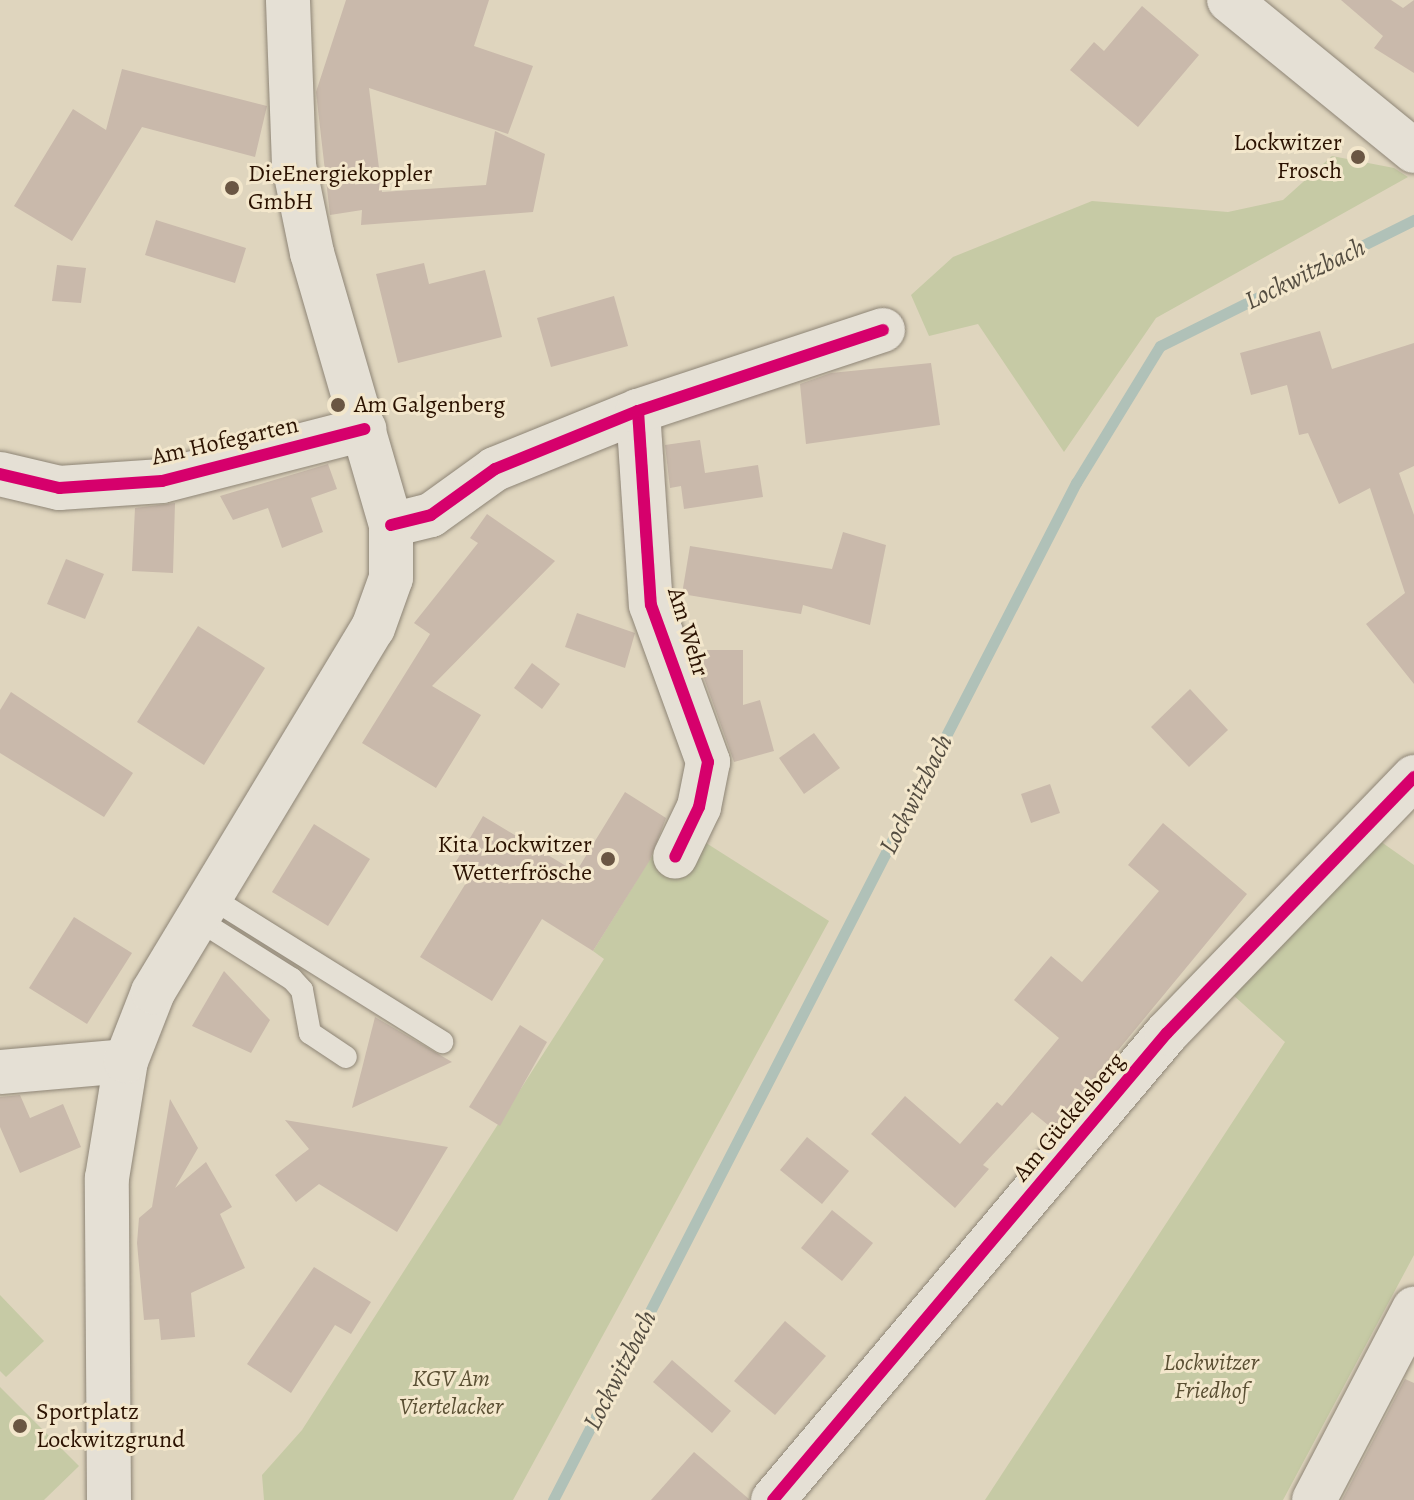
<!DOCTYPE html>
<meta charset="utf-8">
<style>
body{margin:0}
#map{position:relative;width:1414px;height:1500px;overflow:hidden;background:#dfd5be;font-family:Alegreya,serif}
div>[style]{position:absolute}
[style*='--x']{left:calc(var(--x)*1px);top:calc(var(--y)*1px);width:calc(var(--w)*1px);rotate:calc(var(--a)*1deg)}
.green>*{inset:0;background:#c6caa5}
.stream>*{height:11px;margin:-5.5px;padding:0 5.5px;transform-origin:5.5px;border-radius:5.5px;background:#b0c1b8}
.building>*{inset:0;background:#c9b9ab}
.roads{filter:drop-shadow(0 0 2px #8e8576) drop-shadow(0 0 2px #8e8576)}
.lane>*{height:22px;margin:-11px;padding:0 11px;transform-origin:11px;border-radius:11px;background:#e5e0d5}
.street>*{height:44px;margin:-22px;padding:0 22px;transform-origin:22px;border-radius:22px;background:#e5e0d5}
.secondary>*{height:44px;margin:-22px;padding:0 22px;transform-origin:22px;border-radius:22px;background:#e5e0d5}
.cycleway>*{height:12px;margin:-6px;padding:0 6px;transform-origin:6px;border-radius:6px;background:#d6006c}
.dots>*{width:22px;height:22px;translate:-50% -50%;box-sizing:border-box;border:4px solid #f3e7cc;border-radius:50%}
span{translate:-50% -50%;white-space:nowrap;text-align:center;line-height:1.15;-webkit-text-stroke:6px #f3e7cc;paint-order:stroke}
.poi-label{font-size:24px;color:#2b1201}
.right{translate:-100% -50%;text-align:right}
.left{translate:0 -50%;text-align:left}
.street-label{font-size:24px;color:#2b1201}
.park-label{font-size:24px;color:#5a4f33;font-style:italic}
.water-label{font-size:26px;color:#534c40;font-style:italic}
</style>
<div id="map">
<div class="green">
<i style="clip-path:polygon(1332px 156px,1394px 168px,1408px 177px,1156px 318px,1064px 452px,978px 324px,929px 336px,911px 295px,953px 257px,1092px 201px,1228px 212px,1283px 200px)"></i>
<i style="clip-path:polygon(673px 822px,829px 921px,513px 1500px,264px 1500px,262px 1475px,302px 1430px,604px 959px,593px 951px)"></i>
<i style="clip-path:polygon(1377px 839px,1414px 865px,1414px 1255px,1283px 1500px,985px 1500px,1285px 1042px,1232px 994px)"></i>
<i style="clip-path:polygon(0 1295px,44px 1341px,6px 1377px,0 1371px)"></i>
<i style="clip-path:polygon(0 1387px,79px 1466px,44px 1500px,0 1500px)"></i>
</div>
<div class="stream">
<i style="--x:553;--y:1500;--w:1144;--a:-62.79"></i>
<i style="--x:1076;--y:483;--w:161;--a:-58.5"></i>
<i style="--x:1160;--y:346;--w:284;--a:-26.4"></i>
</div>
<div class="building">
<i style="clip-path:polygon(346px 0,489px 0,474px 46px,533px 66px,508px 134px,369px 88px,382px 192px,486px 185px,495px 131px,545px 154px,533px 212px,361px 225px,362px 210px,330px 215px,316px 92px)"></i>
<i style="clip-path:polygon(1341px 0,1391px 0,1403px 8px,1414px 0,1414px 73px,1374px 48px,1383px 36px)"></i>
<i style="clip-path:polygon(1142px 6px,1199px 55px,1138px 127px,1070px 70px,1094px 42px,1104px 51px)"></i>
<i style="clip-path:polygon(122px 69px,267px 106px,255px 157px,142px 127px,72px 241px,14px 206px,73px 109px,106px 130px)"></i>
<i style="clip-path:polygon(156px 220px,246px 248px,235px 283px,145px 255px)"></i>
<i style="clip-path:polygon(424px 263px,429px 284px,485px 270px,502px 337px,398px 363px,376px 274px)"></i>
<i style="clip-path:polygon(57px 265px,86px 268px,81px 303px,52px 301px)"></i>
<i style="clip-path:polygon(614px 296px,628px 346px,551px 367px,537px 318px)"></i>
<i style="clip-path:polygon(1320px 331px,1332px 369px,1414px 343px,1414px 466px,1399px 473px,1414px 515px,1414px 684px,1366px 624px,1405px 593px,1370px 488px,1339px 504px,1308px 433px,1299px 435px,1287px 385px,1251px 395px,1240px 353px)"></i>
<i style="clip-path:polygon(931px 363px,940px 425px,806px 444px,800px 384px,831px 373px)"></i>
<i style="clip-path:polygon(700px 440px,705px 473px,758px 465px,763px 497px,684px 509px,681px 486px,670px 488px,665px 445px)"></i>
<i style="clip-path:polygon(328px 464px,337px 489px,311px 498px,323px 532px,282px 548px,268px 508px,233px 520px,220px 496px)"></i>
<i style="clip-path:polygon(175px 503px,173px 573px,132px 571px,135px 508px)"></i>
<i style="clip-path:polygon(487px 514px,555px 561px,432px 686px,481px 715px,436px 788px,362px 743px,430px 634px,414px 623px,478px 543px,470px 538px)"></i>
<i style="clip-path:polygon(843px 532px,886px 545px,870px 625px,803px 605px,801px 614px,682px 594px,690px 546px,832px 569px)"></i>
<i style="clip-path:polygon(66px 559px,104px 574px,85px 619px,47px 604px)"></i>
<i style="clip-path:polygon(577px 613px,635px 633px,625px 668px,565px 647px)"></i>
<i style="clip-path:polygon(198px 626px,265px 668px,204px 765px,137px 722px)"></i>
<i style="clip-path:polygon(694px 650px,743px 650px,743px 705px,760px 700px,774px 751px,734px 762px)"></i>
<i style="clip-path:polygon(532px 663px,560px 684px,542px 709px,514px 688px)"></i>
<i style="clip-path:polygon(1190px 689px,1228px 730px,1189px 767px,1151px 727px)"></i>
<i style="clip-path:polygon(11px 692px,133px 773px,104px 817px,0 753px,0 710px)"></i>
<i style="clip-path:polygon(814px 733px,840px 768px,804px 794px,779px 758px)"></i>
<i style="clip-path:polygon(1050px 784px,1060px 813px,1031px 823px,1021px 794px)"></i>
<i style="clip-path:polygon(625px 792px,666px 818px,650px 860px,593px 951px,542px 919px,492px 1001px,420px 957px,471px 875px,454px 865px,483px 816px,576px 872px)"></i>
<i style="clip-path:polygon(1163px 823px,1247px 894px,1053px 1129px,1032px 1112px,983px 1165px,989px 1169px,955px 1208px,871px 1134px,905px 1096px,960px 1144px,997px 1102px,1002px 1106px,1059px 1038px,1014px 1000px,1051px 956px,1082px 982px,1159px 891px,1128px 865px)"></i>
<i style="clip-path:polygon(314px 824px,370px 859px,328px 926px,272px 892px)"></i>
<i style="clip-path:polygon(74px 917px,132px 953px,87px 1024px,29px 988px)"></i>
<i style="clip-path:polygon(224px 971px,270px 1020px,251px 1053px,192px 1026px)"></i>
<i style="clip-path:polygon(375px 1017px,452px 1062px,352px 1108px)"></i>
<i style="clip-path:polygon(520px 1025px,547px 1042px,500px 1126px,469px 1107px)"></i>
<i style="clip-path:polygon(20px 1095px,30px 1118px,63px 1104px,81px 1147px,20px 1173px,0 1127px,0 1097px)"></i>
<i style="clip-path:polygon(170px 1099px,198px 1148px,175px 1188px,206px 1162px,232px 1207px,220px 1214px,245px 1268px,191px 1293px,195px 1337px,161px 1340px,159px 1319px,144px 1320px,137px 1243px,139px 1218px,152px 1207px)"></i>
<i style="clip-path:polygon(285px 1120px,448px 1147px,397px 1232px,319px 1184px,296px 1202px,275px 1175px,309px 1149px)"></i>
<i style="clip-path:polygon(807px 1137px,849px 1171px,822px 1204px,780px 1170px)"></i>
<i style="clip-path:polygon(832px 1210px,873px 1243px,842px 1281px,801px 1248px)"></i>
<i style="clip-path:polygon(314px 1267px,371px 1302px,351px 1334px,335px 1325px,291px 1393px,247px 1364px)"></i>
<i style="clip-path:polygon(785px 1321px,826px 1356px,775px 1415px,734px 1381px)"></i>
<i style="clip-path:polygon(672px 1360px,731px 1411px,712px 1433px,653px 1382px)"></i>
<i style="clip-path:polygon(1405px 1379px,1414px 1383px,1414px 1500px,1342px 1500px)"></i>
<i style="clip-path:polygon(694px 1452px,749px 1499px,749px 1500px,651px 1500px)"></i>
</div>
<div class="roads">
<div class="lane">
<i style="--x:210;--y:897;--w:274;--a:32"></i>
<i style="--x:197;--y:919;--w:112;--a:32.3"></i>
<i style="--x:292;--y:979;--w:15;--a:48"></i>
<i style="--x:302;--y:990;--w:44;--a:79.5"></i>
<i style="--x:310;--y:1033;--w:43;--a:33.7"></i>
</div>
<div class="street">
<i style="--x:638;--y:411;--w:194;--a:86.2"></i>
<i style="--x:651;--y:605;--w:167;--a:70"></i>
<i style="--x:708;--y:762;--w:46;--a:101.3"></i>
<i style="--x:699;--y:807;--w:55;--a:115.6"></i>
<i style="--x:0;--y:474;--w:61;--a:13.3"></i>
<i style="--x:59;--y:488;--w:103;--a:-3.9"></i>
<i style="--x:162;--y:481;--w:209;--a:-14.4"></i>
<i style="--x:391;--y:525;--w:41;--a:-14"></i>
<i style="--x:431;--y:515;--w:79;--a:-35.7"></i>
<i style="--x:495;--y:469;--w:154;--a:-22.1"></i>
<i style="--x:638;--y:411;--w:258;--a:-18.3"></i>
<i style="--x:0;--y:1072;--w:126;--a:-5"></i>
<i style="--x:773;--y:1500;--w:611;--a:-49.85"></i>
<i style="--x:1167;--y:1033;--w:356;--a:-46"></i>
</div>
<div class="secondary">
<i style="--x:1229;--y:0;--w:239;--a:39.2"></i>
<i style="--x:109;--y:1500;--w:322;--a:-90.4"></i>
<i style="--x:107;--y:1178;--w:119;--a:-80.8"></i>
<i style="--x:126;--y:1061;--w:74;--a:-68.6"></i>
<i style="--x:153;--y:992;--w:425;--a:-58.9"></i>
<i style="--x:373;--y:628;--w:53;--a:-70.2"></i>
<i style="--x:391;--y:578;--w:53;--a:-90"></i>
<i style="--x:391;--y:525;--w:283;--a:-106.2"></i>
<i style="--x:312;--y:253;--w:90;--a:-101.6"></i>
<i style="--x:294;--y:165;--w:165;--a:-92.1"></i>
<i style="--x:1314;--y:1500;--w:216;--a:-62.4"></i>
</div>
</div>
<div class="cycleway">
<i style="--x:638;--y:411;--w:194;--a:86.2"></i>
<i style="--x:651;--y:605;--w:167;--a:70"></i>
<i style="--x:708;--y:762;--w:46;--a:101.3"></i>
<i style="--x:699;--y:807;--w:55;--a:115.6"></i>
<i style="--x:0;--y:474;--w:61;--a:13.3"></i>
<i style="--x:59;--y:488;--w:103;--a:-3.9"></i>
<i style="--x:162;--y:481;--w:209;--a:-14.4"></i>
<i style="--x:391;--y:525;--w:41;--a:-14"></i>
<i style="--x:431;--y:515;--w:79;--a:-35.7"></i>
<i style="--x:495;--y:469;--w:154;--a:-22.1"></i>
<i style="--x:638;--y:411;--w:258;--a:-18.3"></i>
<i style="--x:773;--y:1500;--w:611;--a:-49.85"></i>
<i style="--x:1167;--y:1033;--w:356;--a:-46"></i>
</div>
<div class="dots">
<i style="left:1358px;top:157px;background:#6a5643"></i>
<i style="left:232px;top:188px;background:#6a5643"></i>
<i style="left:338px;top:405px;background:#6a5643"></i>
<i style="left:608px;top:859px;background:#6a5643"></i>
<i style="left:20px;top:1426px;background:#6a5643"></i>
</div>
<div class="poi-label">
<span class="right" style="left:1342px;top:157px">Lockwitzer<br>Frosch</span>
<span class="left" style="left:248px;top:188px">DieEnergiekoppler<br>GmbH</span>
<span class="left" style="left:354px;top:405px">Am Galgenberg</span>
<span class="right" style="left:592px;top:859px">Kita Lockwitzer<br>Wetterfrösche</span>
<span class="left" style="left:36px;top:1426px">Sportplatz<br>Lockwitzgrund</span>
</div>
<div class="street-label">
<span style="left:225px;top:441px;rotate:-13deg">Am Hofegarten</span>
<span style="left:688px;top:632px;rotate:73deg">Am Wehr</span>
<span style="left:1069px;top:1117px;rotate:-50deg">Am Gückelsberg</span>
</div>
<div class="park-label">
<span style="left:1211px;top:1377px">Lockwitzer<br>Friedhof</span>
<span style="left:451px;top:1393px">KGV Am<br>Viertelacker</span>
</div>
<div class="water-label">
<span style="left:1305px;top:274px;rotate:-26deg">Lockwitzbach</span>
<span style="left:916px;top:794px;rotate:-63deg">Lockwitzbach</span>
<span style="left:620px;top:1370px;rotate:-63deg">Lockwitzbach</span>
</div>
</div>
